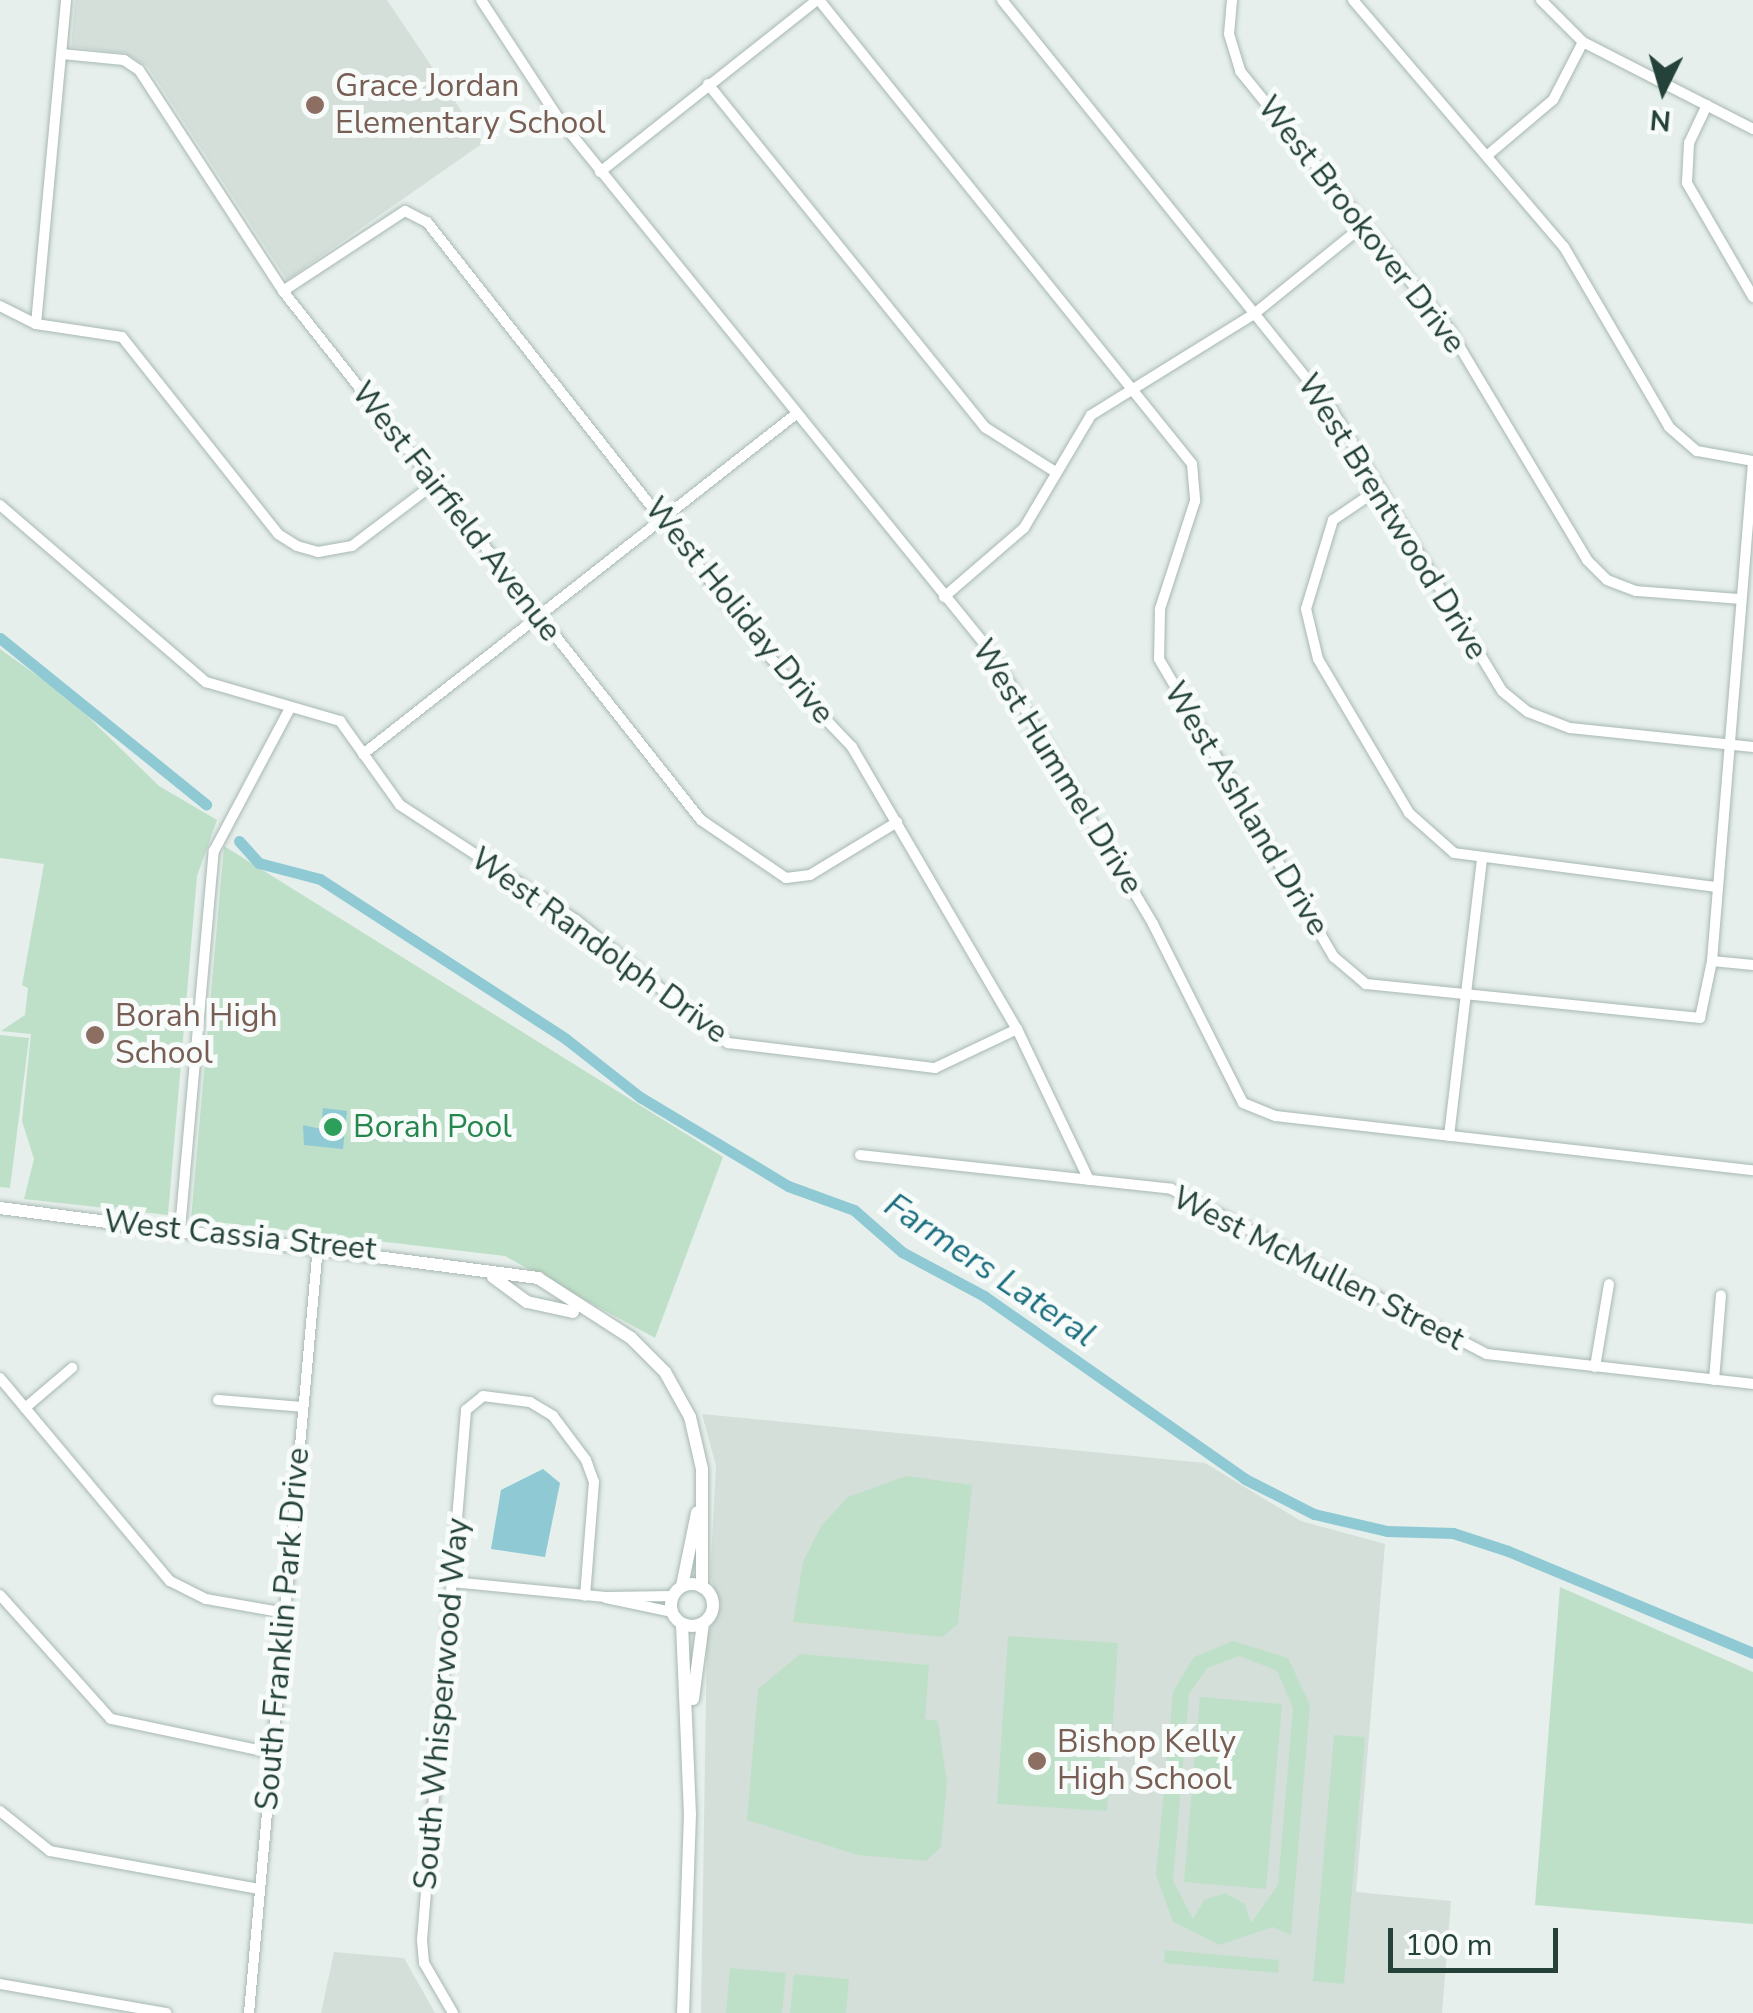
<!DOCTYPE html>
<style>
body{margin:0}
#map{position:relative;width:1753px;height:2013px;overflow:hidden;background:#e6efeb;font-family:"Nunito Sans",sans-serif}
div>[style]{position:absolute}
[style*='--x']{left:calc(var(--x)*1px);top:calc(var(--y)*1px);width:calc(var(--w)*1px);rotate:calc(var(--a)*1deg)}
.built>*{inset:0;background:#d4dfda}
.green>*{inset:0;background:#bfe0c8}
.water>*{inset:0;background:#8ec9d4}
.canal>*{height:11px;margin:-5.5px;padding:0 5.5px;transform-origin:5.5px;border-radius:5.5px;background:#8ec9d4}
.roads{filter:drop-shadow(0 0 2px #a8b8b2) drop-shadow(0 0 2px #a8b8b2)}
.minor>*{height:10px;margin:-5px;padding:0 5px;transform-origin:5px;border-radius:5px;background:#fff}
.tertiary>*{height:12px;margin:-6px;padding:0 6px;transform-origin:6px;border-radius:6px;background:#fff}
.tertiary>.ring{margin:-6px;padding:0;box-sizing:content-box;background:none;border:12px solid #fff;border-radius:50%}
.dots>*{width:28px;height:28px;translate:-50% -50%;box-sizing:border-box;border:5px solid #f7fbf9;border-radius:50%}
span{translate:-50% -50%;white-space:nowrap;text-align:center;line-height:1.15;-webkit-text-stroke:10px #f7fbf9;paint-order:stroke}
.education-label{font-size:32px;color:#785e54}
.left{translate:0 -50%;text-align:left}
.street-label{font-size:32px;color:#24423a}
.leisure-label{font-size:32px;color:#27864d}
.water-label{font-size:35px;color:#1c6f80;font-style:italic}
.north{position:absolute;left:1613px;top:40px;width:100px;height:100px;-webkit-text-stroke:8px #f7fbf9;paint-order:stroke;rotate:185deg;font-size:28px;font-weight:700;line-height:40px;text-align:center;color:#24423a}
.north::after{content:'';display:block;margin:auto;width:35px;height:45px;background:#24423a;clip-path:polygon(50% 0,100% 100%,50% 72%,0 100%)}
.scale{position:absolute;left:1388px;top:1928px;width:170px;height:45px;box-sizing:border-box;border:5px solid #24423a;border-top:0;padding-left:12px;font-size:30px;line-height:35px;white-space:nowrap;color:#24423a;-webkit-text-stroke:8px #f7fbf9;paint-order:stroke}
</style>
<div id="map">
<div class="built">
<i style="clip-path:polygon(75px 0,387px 0,483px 143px,287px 280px,148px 67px,125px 53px,71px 47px)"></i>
<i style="clip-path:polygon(702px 1414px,1205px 1463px,1301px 1521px,1385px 1544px,1356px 1892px,1451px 1901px,1442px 2013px,701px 2013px,707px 1635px,721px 1605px,710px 1578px,716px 1466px)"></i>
<i style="clip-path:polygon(334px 1952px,404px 1958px,435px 2013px,321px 2013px)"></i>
</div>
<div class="green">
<i style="clip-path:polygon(0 649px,70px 699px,159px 786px,217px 820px,197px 876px,168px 1215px,24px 1199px,34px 1159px,22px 1121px,31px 1034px,1px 1031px,25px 1015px,28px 988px,22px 985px,44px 864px,0 858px)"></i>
<i style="clip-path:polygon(224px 846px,723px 1157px,655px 1338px,505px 1256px,191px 1219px)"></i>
<i style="clip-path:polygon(0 1035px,29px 1038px,10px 1188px,0 1187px)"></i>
<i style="clip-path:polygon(906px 1476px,972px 1485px,958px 1624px,942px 1637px,793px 1622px,803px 1562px,821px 1526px,848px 1497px)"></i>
<i style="clip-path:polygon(1560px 1587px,1753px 1672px,1753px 1924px,1535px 1905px)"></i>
<i style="clip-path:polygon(1008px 1636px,1118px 1643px,1107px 1811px,997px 1804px)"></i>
<i style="clip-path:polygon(evenodd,1233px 1641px,1288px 1658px,1310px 1705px,1291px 1935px,1273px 1927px,1220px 1945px,1173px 1922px,1156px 1875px,1173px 1692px,1194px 1657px,1233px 1641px,1240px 1656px,1277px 1671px,1293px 1708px,1278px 1885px,1251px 1923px,1245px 1904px,1225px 1893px,1204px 1900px,1193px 1919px,1173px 1881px,1189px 1694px,1207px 1668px,1240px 1656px)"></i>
<i style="clip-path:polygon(800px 1654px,929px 1665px,925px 1719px,938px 1721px,947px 1782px,941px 1847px,926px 1861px,858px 1855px,747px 1820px,758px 1689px)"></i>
<i style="clip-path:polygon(1200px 1697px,1282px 1704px,1266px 1889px,1184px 1882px)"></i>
<i style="clip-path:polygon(1334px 1735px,1365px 1737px,1344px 1984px,1313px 1981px)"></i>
<i style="clip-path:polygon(1165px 1950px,1279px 1960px,1278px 1973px,1164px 1963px)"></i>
<i style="clip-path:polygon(730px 1968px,786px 1973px,782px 2013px,726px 2013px)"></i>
<i style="clip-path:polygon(794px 1974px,849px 1979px,846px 2013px,790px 2013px)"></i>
</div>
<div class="water">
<i style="clip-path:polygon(323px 1108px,347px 1111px,343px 1149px,304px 1145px,303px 1125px,321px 1129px)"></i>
<i style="clip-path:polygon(543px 1469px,560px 1483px,545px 1557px,491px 1549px,501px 1490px)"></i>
</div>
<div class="canal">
<i style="--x:0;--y:638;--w:265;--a:38.9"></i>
<i style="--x:239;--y:841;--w:30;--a:48"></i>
<i style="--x:259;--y:863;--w:63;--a:14.7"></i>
<i style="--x:320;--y:879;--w:293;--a:33"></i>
<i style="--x:566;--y:1039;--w:94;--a:38.1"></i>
<i style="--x:640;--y:1097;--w:173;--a:31"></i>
<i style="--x:788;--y:1186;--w:70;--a:20"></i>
<i style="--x:854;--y:1210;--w:64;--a:41.2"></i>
<i style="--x:902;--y:1252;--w:93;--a:28.2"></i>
<i style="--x:984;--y:1296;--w:319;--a:35"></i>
<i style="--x:1245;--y:1479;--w:77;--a:26.9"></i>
<i style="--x:1314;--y:1514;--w:75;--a:13.1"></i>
<i style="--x:1387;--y:1531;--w:66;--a:1.7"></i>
<i style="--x:1453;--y:1533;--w:58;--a:18.1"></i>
<i style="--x:1508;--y:1551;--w:265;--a:22.6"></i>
</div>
<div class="roads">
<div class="minor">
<i style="--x:481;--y:0;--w:142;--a:56.8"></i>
<i style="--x:559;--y:119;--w:686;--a:50.98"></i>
<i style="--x:991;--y:652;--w:317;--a:59.2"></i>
<i style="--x:1153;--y:924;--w:200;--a:63.3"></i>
<i style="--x:1243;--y:1103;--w:35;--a:22"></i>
<i style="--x:1276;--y:1116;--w:480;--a:6.5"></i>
<i style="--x:819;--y:0;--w:595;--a:51.2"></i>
<i style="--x:1192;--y:464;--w:37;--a:85"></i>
<i style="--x:1195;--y:501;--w:114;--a:108"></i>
<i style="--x:1160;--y:609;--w:50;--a:91.1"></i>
<i style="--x:1159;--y:659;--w:346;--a:59.6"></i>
<i style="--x:1334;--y:957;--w:42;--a:40.2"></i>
<i style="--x:1366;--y:984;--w:336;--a:5.8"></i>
<i style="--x:1700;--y:1018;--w:58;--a:-78.1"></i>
<i style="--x:1712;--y:961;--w:500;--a:-85.3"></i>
<i style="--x:1002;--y:0;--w:526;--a:51.17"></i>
<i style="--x:1332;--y:410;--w:328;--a:58.8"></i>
<i style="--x:1502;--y:691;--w:33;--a:39"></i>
<i style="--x:1528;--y:712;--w:45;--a:20.9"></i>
<i style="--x:1570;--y:728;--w:184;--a:5.9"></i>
<i style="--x:1232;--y:0;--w:34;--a:95"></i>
<i style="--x:1229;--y:34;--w:39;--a:73"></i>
<i style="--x:1240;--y:71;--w:332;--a:51"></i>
<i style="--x:1449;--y:329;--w:269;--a:59.1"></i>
<i style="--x:1587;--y:560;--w:28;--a:45"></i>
<i style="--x:1607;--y:580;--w:31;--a:21"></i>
<i style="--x:1636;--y:591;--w:104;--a:4.4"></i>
<i style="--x:1353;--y:0;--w:325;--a:49.5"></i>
<i style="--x:1564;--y:247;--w:208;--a:59.7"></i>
<i style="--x:1669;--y:427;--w:37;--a:41"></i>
<i style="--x:1697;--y:451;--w:57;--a:10.1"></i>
<i style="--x:1541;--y:0;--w:59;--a:45"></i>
<i style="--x:1583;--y:42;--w:191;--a:27.1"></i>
<i style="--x:62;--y:54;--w:62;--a:5.5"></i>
<i style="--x:124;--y:60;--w:18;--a:34"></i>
<i style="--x:139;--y:70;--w:264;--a:56.9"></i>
<i style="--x:283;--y:291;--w:674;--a:51.69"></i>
<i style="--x:701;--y:820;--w:103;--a:34.3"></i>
<i style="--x:786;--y:878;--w:24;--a:-7"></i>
<i style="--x:810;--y:875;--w:102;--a:-31.3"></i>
<i style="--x:708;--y:84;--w:442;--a:51.1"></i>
<i style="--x:986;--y:428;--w:80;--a:32.3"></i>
<i style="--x:1707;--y:105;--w:42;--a:115.3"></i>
<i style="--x:1689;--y:143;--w:40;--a:92.9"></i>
<i style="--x:1687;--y:183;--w:132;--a:59.9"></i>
<i style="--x:1489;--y:154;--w:84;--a:-40.2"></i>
<i style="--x:1553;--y:100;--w:65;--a:-62.7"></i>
<i style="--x:600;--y:172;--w:277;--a:-38.4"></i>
<i style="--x:283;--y:291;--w:146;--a:-33.3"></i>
<i style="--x:405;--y:211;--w:25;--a:27"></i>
<i style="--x:427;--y:222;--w:585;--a:51.74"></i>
<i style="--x:789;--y:681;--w:91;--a:46.3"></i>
<i style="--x:852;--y:747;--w:327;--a:59.7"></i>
<i style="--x:1017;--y:1029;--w:167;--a:64.5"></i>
<i style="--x:0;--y:306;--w:40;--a:26.6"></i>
<i style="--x:36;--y:324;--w:87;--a:8.6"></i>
<i style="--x:122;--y:337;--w:251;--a:51.6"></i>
<i style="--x:278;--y:534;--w:22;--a:32"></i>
<i style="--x:297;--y:546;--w:22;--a:16"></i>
<i style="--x:318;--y:552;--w:35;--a:-10"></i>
<i style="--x:352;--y:546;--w:103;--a:-37.1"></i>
<i style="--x:36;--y:324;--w:325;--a:-84.7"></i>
<i style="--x:1380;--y:488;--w:57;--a:145.8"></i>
<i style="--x:1333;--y:520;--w:93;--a:106.9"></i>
<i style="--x:1306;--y:609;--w:51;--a:76.5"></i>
<i style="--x:1318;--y:659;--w:179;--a:59.4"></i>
<i style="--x:1409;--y:813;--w:60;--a:41.6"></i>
<i style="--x:1454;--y:853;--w:264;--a:7.4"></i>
<i style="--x:0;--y:505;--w:272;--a:40.7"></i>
<i style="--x:206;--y:682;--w:140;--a:16.2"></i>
<i style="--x:340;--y:721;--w:103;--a:54.5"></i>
<i style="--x:400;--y:805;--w:210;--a:33.2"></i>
<i style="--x:576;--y:920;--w:196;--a:39"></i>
<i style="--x:728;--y:1043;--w:209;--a:6.9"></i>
<i style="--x:935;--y:1068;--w:91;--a:-25.4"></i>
<i style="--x:944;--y:597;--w:106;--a:-40.8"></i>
<i style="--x:1024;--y:528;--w:131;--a:-59.3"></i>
<i style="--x:1091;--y:415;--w:192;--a:-31.8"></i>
<i style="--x:1254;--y:314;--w:143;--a:-39"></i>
<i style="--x:363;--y:754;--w:551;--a:-38.14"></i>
<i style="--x:1712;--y:961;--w:41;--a:5.6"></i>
<i style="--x:1449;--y:1136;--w:279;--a:-83.2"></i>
<i style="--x:860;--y:1155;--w:313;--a:6.2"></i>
<i style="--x:1171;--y:1189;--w:356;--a:27.6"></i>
<i style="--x:1487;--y:1354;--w:268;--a:6.4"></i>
<i style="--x:180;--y:1229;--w:380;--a:-84.9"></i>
<i style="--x:214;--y:851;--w:162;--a:-62"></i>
<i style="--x:1595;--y:1367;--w:84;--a:-80.4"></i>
<i style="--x:0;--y:1378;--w:265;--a:50.1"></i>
<i style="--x:170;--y:1581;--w:40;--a:26.6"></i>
<i style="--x:206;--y:1599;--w:80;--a:10"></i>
<i style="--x:1714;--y:1380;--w:85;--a:-85.3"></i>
<i style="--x:218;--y:1400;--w:85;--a:4.7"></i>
<i style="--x:25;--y:1408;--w:62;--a:-40.4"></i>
<i style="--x:452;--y:1582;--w:154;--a:5.6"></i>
<i style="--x:605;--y:1597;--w:68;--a:-0.8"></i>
<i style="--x:0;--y:1595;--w:166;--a:48.2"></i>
<i style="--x:111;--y:1719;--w:165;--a:11.9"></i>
<i style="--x:606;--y:1598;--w:67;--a:12"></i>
<i style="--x:0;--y:1811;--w:64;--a:38.7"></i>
<i style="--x:50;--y:1851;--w:213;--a:10.3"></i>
<i style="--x:0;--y:1984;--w:169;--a:9.9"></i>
<i style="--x:249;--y:2013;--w:770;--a:-84.86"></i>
<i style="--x:453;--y:2013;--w:58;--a:-120.1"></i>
<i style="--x:424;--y:1963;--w:23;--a:-95"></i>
<i style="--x:422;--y:1940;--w:532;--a:-85.25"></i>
<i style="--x:466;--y:1410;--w:22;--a:-39"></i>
<i style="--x:483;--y:1396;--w:47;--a:7.3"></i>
<i style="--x:530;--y:1402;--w:27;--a:31"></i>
<i style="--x:553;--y:1416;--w:55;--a:53.1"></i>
<i style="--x:586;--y:1460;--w:23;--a:70"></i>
<i style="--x:594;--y:1482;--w:114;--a:94.5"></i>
</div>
<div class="tertiary">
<i style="--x:0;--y:1208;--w:543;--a:7.41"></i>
<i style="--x:538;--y:1278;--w:111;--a:32.8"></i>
<i style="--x:631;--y:1338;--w:48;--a:45"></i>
<i style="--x:665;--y:1372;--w:51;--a:60.9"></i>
<i style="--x:690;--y:1417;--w:53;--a:77"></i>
<i style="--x:702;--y:1469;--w:118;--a:90"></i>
<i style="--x:493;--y:1277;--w:42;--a:36.3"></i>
<i style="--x:527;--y:1302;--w:47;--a:12.3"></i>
<i class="ring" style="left:671px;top:1584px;width:30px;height:30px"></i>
<i style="--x:682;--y:1586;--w:75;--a:-78.4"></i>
<i style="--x:682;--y:1624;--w:190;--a:87.6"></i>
<i style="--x:690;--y:1814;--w:199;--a:92"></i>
<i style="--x:693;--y:1699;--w:77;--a:-82.5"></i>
</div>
</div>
<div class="dots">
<i style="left:315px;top:105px;background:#8d6e63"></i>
<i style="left:95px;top:1035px;background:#8d6e63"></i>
<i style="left:333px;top:1127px;background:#2e9e5b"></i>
<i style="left:1037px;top:1761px;background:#8d6e63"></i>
</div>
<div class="education-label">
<span class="left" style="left:335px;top:105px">Grace Jordan<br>Elementary School</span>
<span class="left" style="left:115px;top:1035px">Borah High<br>School</span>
<span class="left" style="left:1057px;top:1761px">Bishop Kelly<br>High School</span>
</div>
<div class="street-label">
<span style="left:1361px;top:225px;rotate:52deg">West Brookover Drive</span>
<span style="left:456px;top:512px;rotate:52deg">West Fairfield Avenue</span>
<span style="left:1392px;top:517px;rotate:58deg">West Brentwood Drive</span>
<span style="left:739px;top:611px;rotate:51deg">West Holiday Drive</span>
<span style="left:1057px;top:767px;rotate:58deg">West Hummel Drive</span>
<span style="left:1246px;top:809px;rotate:59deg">West Ashland Drive</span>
<span style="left:599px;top:946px;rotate:36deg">West Randolph Drive</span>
<span style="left:240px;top:1236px;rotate:6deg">West Cassia Street</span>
<span style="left:1318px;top:1269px;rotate:27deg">West McMullen Street</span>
<span style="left:283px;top:1629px;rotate:-85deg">South Franklin Park Drive</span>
<span style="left:442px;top:1704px;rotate:-85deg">South Whisperwood Way</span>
</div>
<div class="leisure-label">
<span class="left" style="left:353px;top:1127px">Borah Pool</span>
</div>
<div class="water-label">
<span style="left:990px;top:1270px;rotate:34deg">Farmers Lateral</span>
</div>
<div class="north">N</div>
<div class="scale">100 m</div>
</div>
